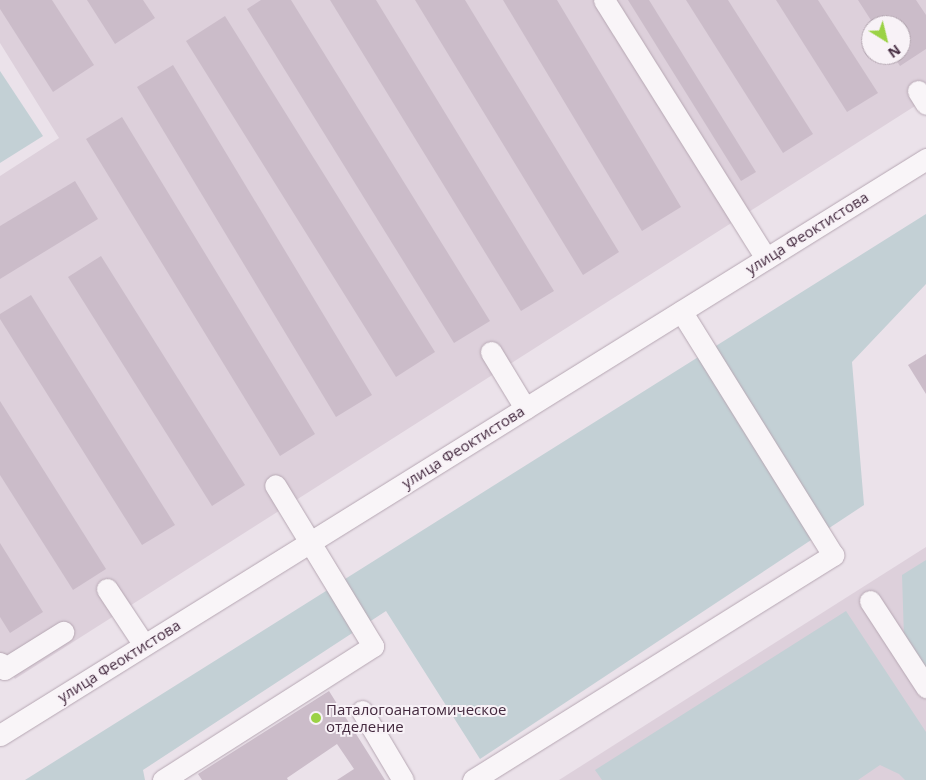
<!DOCTYPE html>
<meta charset="utf-8">
<style>
body{margin:0}
#map{position:relative;width:926px;height:780px;overflow:hidden;background:#ebe2ea;font-family:"Open Sans",sans-serif}
div>[style]{position:absolute}
[style*='--x']{left:calc(var(--x)*1px);top:calc(var(--y)*1px);width:calc(var(--w)*1px);rotate:calc(var(--a)*1deg)}
.built>*{inset:0;background:#ddd0db}
.green>*{inset:0;background:#c3d0d5}
.building>*{inset:0;background:#cbbcc9}
.roads{filter:drop-shadow(0 0 1px #b6a7b3) drop-shadow(0 0 1px #b6a7b3)}
.minor>*{height:21px;margin:-10.5px;padding:0 10.5px;transform-origin:10.5px;border-radius:10.5px;background:#f9f5f8}
.dots>*{width:14px;height:14px;translate:-50% -50%;box-sizing:border-box;border:2px solid #f8f2f7;border-radius:50%}
span{translate:-50% -50%;white-space:nowrap;text-align:center;line-height:1.15;-webkit-text-stroke:4px #f8f2f7;paint-order:stroke}
.street-label{font-size:15px;color:#442a3f}
.poi-label{font-size:15px;color:#442a3f}
.left{translate:0 -50%;text-align:left}
.north{position:absolute;left:861px;top:15px;width:50px;height:50px;box-sizing:border-box;background:#f8f2f7;border:1px solid #b0a2ad;border-radius:50%;rotate:144deg;font-size:14px;font-weight:700;line-height:20px;text-align:center;color:#442a3f}
.north::after{content:'';display:block;margin:auto;width:18px;height:22px;background:#9bd245;clip-path:polygon(50% 0,100% 100%,50% 72%,0 100%)}
</style>
<div id="map">
<div class="built">
<i style="clip-path:polygon(evenodd,0 0,926px 0,926px 99px,15px 679px,0 655px,0 176px,59px 138px,0 43px,0 0,871px 25px,901px 25px,901px 55px,871px 55px,871px 25px)"></i>
<i style="clip-path:polygon(926px 547px,926px 780px,559px 780px)"></i>
</div>
<div class="green">
<i style="clip-path:polygon(0 71px,43px 136px,0 163px)"></i>
<i style="clip-path:polygon(926px 214px,926px 284px,852px 362px,864px 505px,480px 759px,386px 611px,143px 770px,145px 780px,25px 780px)"></i>
<i style="clip-path:polygon(926px 560px,926px 669px,904px 638px,902px 575px)"></i>
<i style="clip-path:polygon(846px 611px,926px 732px,926px 780px,905px 780px,899px 774px,880px 765px,858px 780px,602px 780px,595px 770px)"></i>
</div>
<div class="building">
<i style="clip-path:polygon(0 0,52px 0,94px 65px,53px 92px,0 9px)"></i>
<i style="clip-path:polygon(87px 0,143px 0,155px 18px,115px 44px)"></i>
<i style="clip-path:polygon(261px 0,291px 0,490px 321px,454px 343px,247px 9px)"></i>
<i style="clip-path:polygon(330px 0,376px 0,554px 291px,521px 311px)"></i>
<i style="clip-path:polygon(415px 0,465px 0,619px 252px,583px 275px)"></i>
<i style="clip-path:polygon(503px 0,557px 0,681px 207px,642px 231px)"></i>
<i style="clip-path:polygon(628px 0,649px 0,756px 172px,741px 181px)"></i>
<i style="clip-path:polygon(686px 0,728px 0,813px 134px,783px 153px)"></i>
<i style="clip-path:polygon(776px 0,818px 0,878px 93px,847px 112px)"></i>
<i style="clip-path:polygon(858px 0,916px 0,926px 15px,926px 49px,900px 66px,893px 55px,901px 55px,901px 25px,874px 25px)"></i>
<i style="clip-path:polygon(225px 16px,435px 352px,396px 377px,186px 41px)"></i>
<i style="clip-path:polygon(173px 65px,372px 395px,336px 417px,137px 87px)"></i>
<i style="clip-path:polygon(122px 117px,315px 434px,280px 456px,86px 139px)"></i>
<i style="clip-path:polygon(75px 181px,98px 219px,0 279px,0 226px)"></i>
<i style="clip-path:polygon(101px 256px,245px 485px,212px 506px,68px 277px)"></i>
<i style="clip-path:polygon(31px 295px,175px 525px,142px 545px,0 319px,0 314px)"></i>
<i style="clip-path:polygon(926px 354px,926px 394px,908px 365px)"></i>
<i style="clip-path:polygon(0 401px,106px 569px,73px 590px,0 475px)"></i>
<i style="clip-path:polygon(0 543px,43px 612px,10px 633px,0 617px)"></i>
<i style="clip-path:polygon(329px 691px,385px 780px,337px 780px,354px 769px,337px 744px,287px 778px,288px 780px,202px 780px,198px 774px)"></i>
</div>
<div class="roads">
<div class="minor">
<i style="--x:604;--y:0;--w:305;--a:57.9"></i>
<i style="--x:918;--y:91;--w:15;--a:58"></i>
<i style="--x:491;--y:352;--w:66;--a:58.7"></i>
<i style="--x:107;--y:589;--w:67;--a:56.5"></i>
<i style="--x:870;--y:601;--w:103;--a:56.9"></i>
<i style="--x:0;--y:663;--w:7;--a:56"></i>
<i style="--x:4;--y:669;--w:70;--a:-32.1"></i>
<i style="--x:362;--y:711;--w:80;--a:59.3"></i>
<i style="--x:0;--y:735;--w:1091;--a:-31.88"></i>
<i style="--x:163;--y:780;--w:249;--a:-32.5"></i>
<i style="--x:373;--y:646;--w:188;--a:-121.3"></i>
<i style="--x:473;--y:780;--w:425;--a:-32"></i>
<i style="--x:833;--y:555;--w:287;--a:-121.9"></i>
</div>
</div>
<div class="dots">
<i style="left:316px;top:718px;background:#9bd245"></i>
</div>
<div class="street-label">
<span style="left:807px;top:233px;rotate:-32deg">улица Феоктистова</span>
<span style="left:463px;top:447px;rotate:-32deg">улица Феоктистова</span>
<span style="left:119px;top:661px;rotate:-32deg">улица Феоктистова</span>
</div>
<div class="poi-label">
<span class="left" style="left:326px;top:718px">Паталогоанатомическое<br>отделение</span>
</div>
<div class="north">N</div>
</div>
